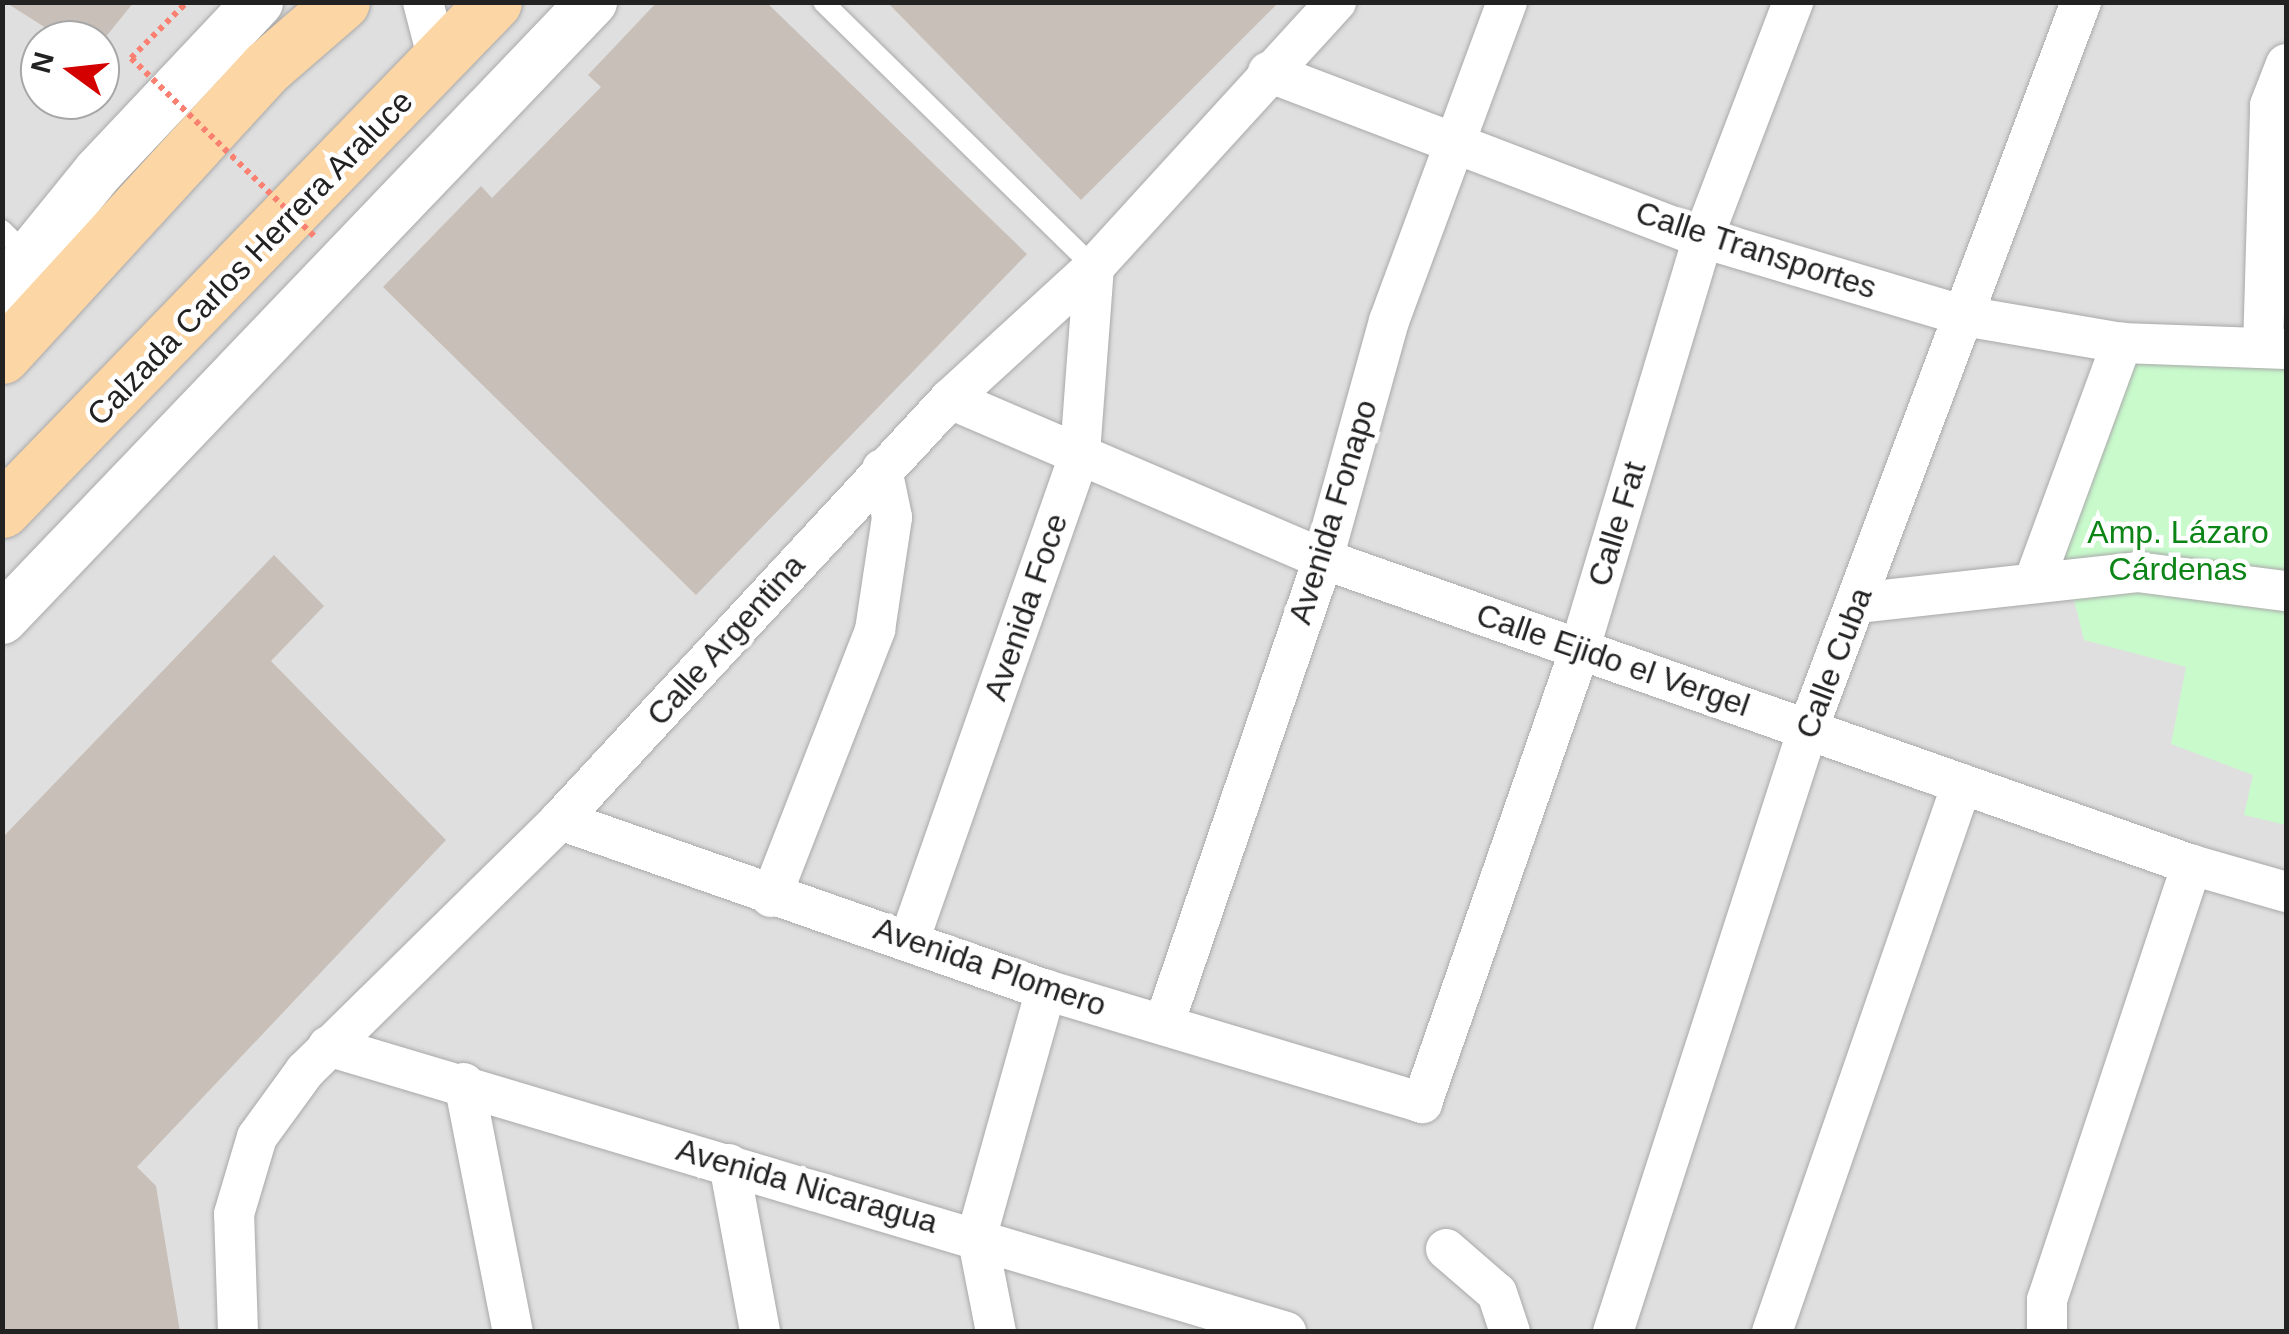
<!DOCTYPE html>
<meta charset="utf-8">
<style>
body{margin:0}
#map{position:relative;width:2289px;height:1334px;overflow:hidden;background:#f2efe9;font-family:Arial,sans-serif}
div>[style]{position:absolute}
[style*='--x']{left:calc(var(--x)*1px);top:calc(var(--y)*1px);width:calc(var(--w)*1px);rotate:calc(var(--a)*1deg)}
.residential>*{inset:0;background:#e0dfdf}
.park>*{inset:0;background:#c8facc}
.building>*{inset:0;background:#c7bfb8}
.path>*{height:6px;margin-top:-3px;transform-origin:0;background:repeating-linear-gradient(90deg,#fa8072 0 5px,transparent 0 10px)}
.roads{filter:drop-shadow(0 0 2px #a9a9a9) drop-shadow(0 0 2px #a9a9a9)}
.service>*{height:20px;margin:-10px;padding:0 10px;transform-origin:10px;border-radius:10px;background:#fff}
.minor>*{height:40px;margin:-20px;padding:0 20px;transform-origin:20px;border-radius:20px;background:#fff}
.tertiary>*{height:50px;margin:-25px;padding:0 25px;transform-origin:25px;border-radius:25px;background:#fff}
.primary>*{height:55px;margin:-27.5px;padding:0 27.5px;transform-origin:27.5px;border-radius:27.5px;background:#fcd6a4}
.path-bridge>*{height:6px;margin-top:-3px;transform-origin:0;background:repeating-linear-gradient(90deg,#fa8072 0 5px,transparent 0 10px)}
span{translate:-50% -50%;white-space:nowrap;text-align:center;line-height:1.15;-webkit-text-stroke:9px #fff;paint-order:stroke}
.street-label{font-size:32px;color:#222}
.park-label{font-size:32px;color:#0c8416}
.frame{position:absolute;inset:0;border:5px solid #222;pointer-events:none}
.north{position:absolute;left:20px;top:20px;width:100px;height:100px;box-sizing:border-box;background:#fff;border:2px solid #a7a7a7;border-radius:50%;rotate:285deg;font-size:28px;font-weight:700;line-height:40px;text-align:center;color:#222}
.north::after{content:'';display:block;margin:auto;width:35px;height:45px;background:#d40000;clip-path:polygon(50% 0,100% 100%,50% 72%,0 100%)}
</style>
<div id="map">
<div class="residential">
<i style="clip-path:polygon(evenodd,3px 3px,2286px 3px,2286px 1331px,3px 1331px,3px 3px,40px 40px,100px 40px,100px 100px,40px 100px,40px 40px)"></i>
</div>
<div class="park">
<i style="clip-path:polygon(2135px 357px,2286px 363px,2286px 825px,2244px 815px,2253px 775px,2171px 744px,2186px 667px,2084px 640px,2062px 552px)"></i>
</div>
<div class="building">
<i style="clip-path:polygon(5px 2px,134px 2px,100px 44px,65px 40px)"></i>
<i style="clip-path:polygon(657px 2px,766px 2px,1027px 254px,696px 595px,383px 287px,481px 186px,492px 198px,601px 87px,588px 75px)"></i>
<i style="clip-path:polygon(887px 2px,1279px 2px,1081px 200px)"></i>
<i style="clip-path:polygon(274px 555px,324px 606px,271px 661px,446px 840px,137px 1167px,156px 1186px,180px 1332px,2px 1332px,2px 838px)"></i>
</div>
<div class="path">
<i style="--x:131;--y:58;--w:79;--a:-45"></i>
</div>
<div class="roads">
<div class="service">
<i style="--x:823;--y:2;--w:379;--a:44.4"></i>
<i style="--x:2;--y:230;--w:38;--a:45"></i>
</div>
<div class="minor">
<i style="--x:423;--y:2;--w:64;--a:75.5"></i>
<i style="--x:1268;--y:72;--w:466;--a:20.9"></i>
<i style="--x:1703;--y:238;--w:272;--a:16.6"></i>
<i style="--x:1964;--y:316;--w:160;--a:9.7"></i>
<i style="--x:2122;--y:343;--w:164;--a:2.1"></i>
<i style="--x:2263;--y:348;--w:243;--a:-88.3"></i>
<i style="--x:2270;--y:105;--w:44;--a:-68.7"></i>
<i style="--x:950;--y:399;--w:406;--a:23.2"></i>
<i style="--x:1323;--y:559;--w:921;--a:19.4"></i>
<i style="--x:2192;--y:865;--w:98;--a:16"></i>
<i style="--x:2035;--y:579;--w:252;--a:-69.8"></i>
<i style="--x:1857;--y:603;--w:282;--a:-6.3"></i>
<i style="--x:2137;--y:572;--w:150;--a:7.3"></i>
<i style="--x:560;--y:820;--w:515;--a:19.28"></i>
<i style="--x:1046;--y:990;--w:393;--a:16.7"></i>
<i style="--x:1422;--y:1103;--w:478;--a:-70.8"></i>
<i style="--x:1579;--y:651;--w:431;--a:-73.3"></i>
<i style="--x:1703;--y:238;--w:253;--a:-69.1"></i>
<i style="--x:771;--y:897;--w:287;--a:-68.7"></i>
<i style="--x:875;--y:630;--w:114;--a:-81.4"></i>
<i style="--x:892;--y:517;--w:49;--a:-101.8"></i>
<i style="--x:910;--y:938;--w:514;--a:-70.68"></i>
<i style="--x:1080;--y:453;--w:187;--a:-85.7"></i>
<i style="--x:1164;--y:1024;--w:491;--a:-71.1"></i>
<i style="--x:1323;--y:559;--w:247;--a:-74.5"></i>
<i style="--x:1389;--y:321;--w:340;--a:-69.7"></i>
<i style="--x:328;--y:1046;--w:1000;--a:16.62"></i>
<i style="--x:464;--y:1083;--w:254;--a:78.9"></i>
<i style="--x:729;--y:1164;--w:171;--a:79.5"></i>
<i style="--x:1446;--y:1249;--w:67;--a:40.8"></i>
<i style="--x:1497;--y:1293;--w:41;--a:71.6"></i>
<i style="--x:238;--y:1332;--w:118;--a:-91.9"></i>
<i style="--x:234;--y:1214;--w:80;--a:-73.4"></i>
<i style="--x:257;--y:1137;--w:82;--a:-54"></i>
<i style="--x:305;--y:1071;--w:358;--a:-44.5"></i>
<i style="--x:560;--y:820;--w:574;--a:-47.19"></i>
<i style="--x:950;--y:399;--w:195;--a:-42.5"></i>
<i style="--x:1094;--y:267;--w:359;--a:-47.6"></i>
<i style="--x:996;--y:1332;--w:99;--a:-101.1"></i>
<i style="--x:977;--y:1235;--w:255;--a:-74.3"></i>
<i style="--x:1613;--y:1332;--w:637;--a:-72.08"></i>
<i style="--x:1809;--y:726;--w:773;--a:-69.41"></i>
<i style="--x:1772;--y:1332;--w:580;--a:-70.88"></i>
<i style="--x:2047;--y:1332;--w:32;--a:-90"></i>
<i style="--x:2047;--y:1300;--w:459;--a:-71.6"></i>
</div>
<div class="tertiary">
<i style="--x:2;--y:311;--w:60;--a:-63.4"></i>
<i style="--x:29;--y:257;--w:111;--a:-50.9"></i>
<i style="--x:99;--y:171;--w:232;--a:-46.7"></i>
<i style="--x:2;--y:619;--w:854;--a:-46.28"></i>
</div>
<div class="primary">
<i style="--x:2;--y:356;--w:392;--a:-47.5"></i>
<i style="--x:267;--y:67;--w:99;--a:-40.9"></i>
<i style="--x:2;--y:510;--w:707;--a:-45.92"></i>
</div>
</div>
<div class="path-bridge">
<i style="--x:131;--y:58;--w:258;--a:44.2"></i>
</div>
<div class="street-label">
<span style="left:1756px;top:250px;rotate:18deg">Calle Transportes</span>
<span style="left:250px;top:258px;rotate:-46deg">Calzada Carlos Herrera Araluce</span>
<span style="left:1333px;top:512px;rotate:-73deg">Avenida Fonapo</span>
<span style="left:1617px;top:524px;rotate:-73deg">Calle Fat</span>
<span style="left:1026px;top:607px;rotate:-71deg">Avenida Foce</span>
<span style="left:726px;top:640px;rotate:-48deg">Calle Argentina</span>
<span style="left:1613px;top:660px;rotate:19deg">Calle Ejido el Vergel</span>
<span style="left:1834px;top:663px;rotate:-69deg">Calle Cuba</span>
<span style="left:990px;top:967px;rotate:19deg">Avenida Plomero</span>
<span style="left:807px;top:1186px;rotate:16deg">Avenida Nicaragua</span>
</div>
<div class="park-label">
<span style="left:2178px;top:551px">Amp. Lázaro<br>Cárdenas</span>
</div>
<div class="frame"></div>
<div class="north">N</div>
</div>
